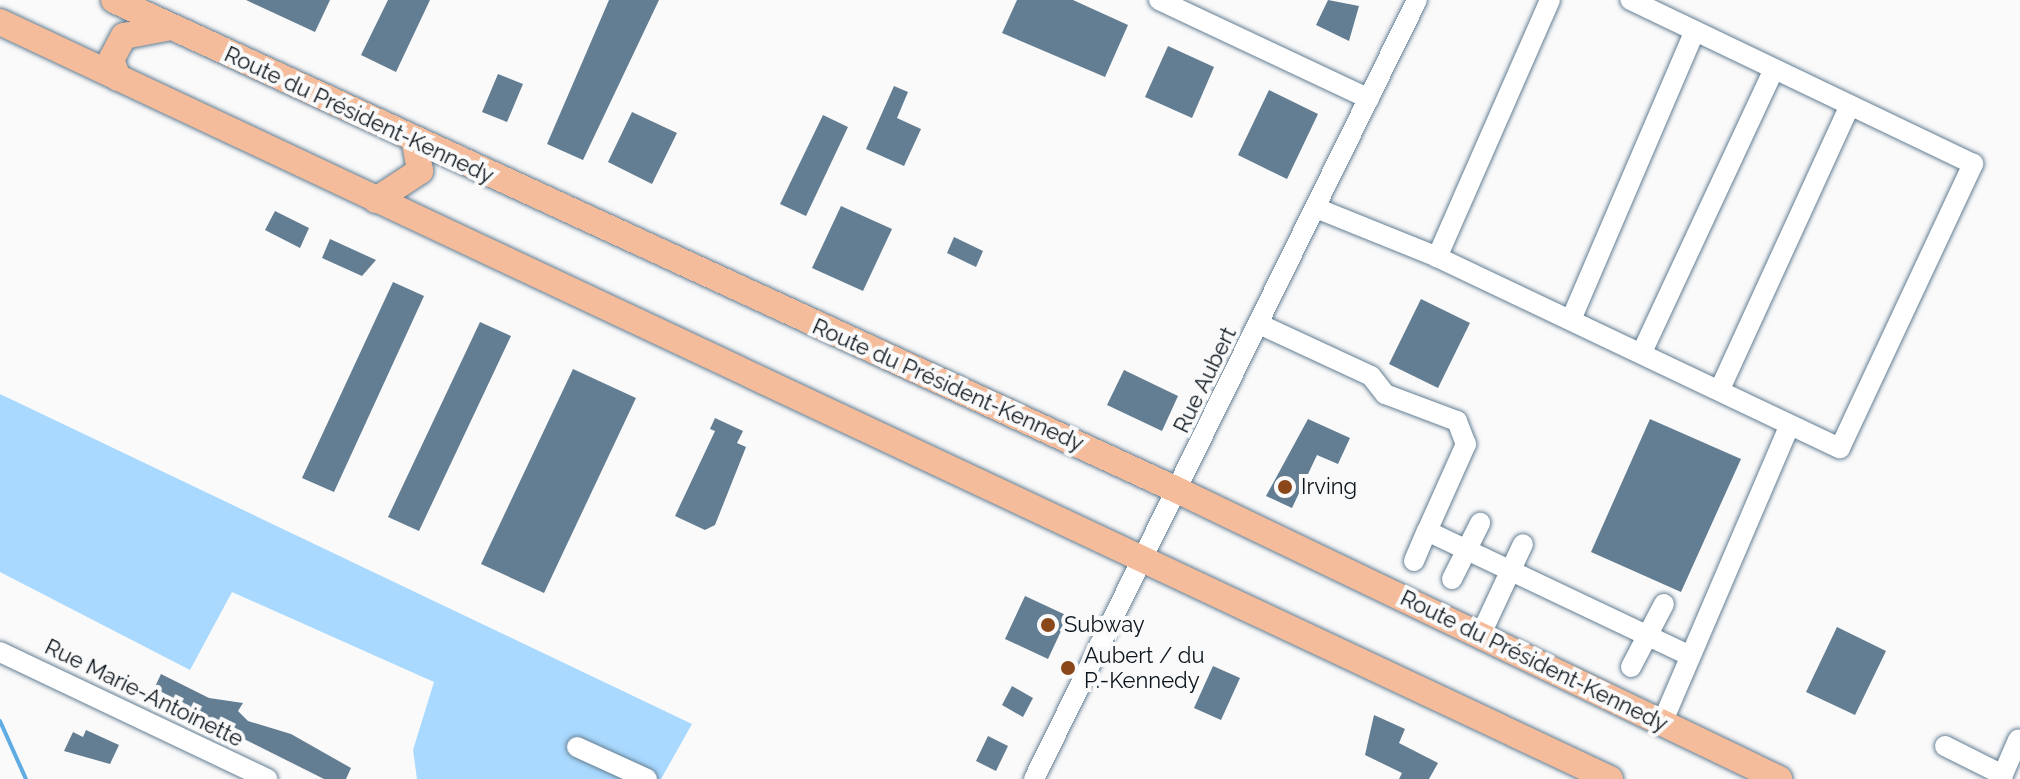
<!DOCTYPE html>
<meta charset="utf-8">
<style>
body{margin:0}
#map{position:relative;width:2020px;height:779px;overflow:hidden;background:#fafafa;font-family:Raleway,sans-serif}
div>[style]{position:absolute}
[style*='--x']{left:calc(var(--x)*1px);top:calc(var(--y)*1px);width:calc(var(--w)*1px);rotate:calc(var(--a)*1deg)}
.green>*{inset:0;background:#a9d9fe}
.stream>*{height:4px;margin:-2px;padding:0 2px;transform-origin:2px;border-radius:2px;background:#60ace3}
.building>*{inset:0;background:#637d92}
.roads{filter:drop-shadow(0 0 2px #647e92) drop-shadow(0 0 2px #647e92)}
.minor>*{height:20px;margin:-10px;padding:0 10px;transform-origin:10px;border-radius:10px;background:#fff}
.major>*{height:26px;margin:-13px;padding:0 13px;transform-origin:13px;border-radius:13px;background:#f4bc9b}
.dots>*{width:22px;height:22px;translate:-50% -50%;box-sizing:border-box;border:4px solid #fafafa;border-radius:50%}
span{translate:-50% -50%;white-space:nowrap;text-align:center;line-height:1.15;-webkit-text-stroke:8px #fafafa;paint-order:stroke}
.street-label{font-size:22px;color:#0c161e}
.poi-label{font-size:22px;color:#0c161e}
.left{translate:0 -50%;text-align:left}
</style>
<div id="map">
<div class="green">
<i style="clip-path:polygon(0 394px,692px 724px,661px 779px,417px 779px,413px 750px,434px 682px,232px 592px,190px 670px,0 572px)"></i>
</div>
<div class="stream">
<i style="--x:0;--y:721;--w:64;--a:65.9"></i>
</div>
<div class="building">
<i style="clip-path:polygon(246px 0,330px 0,315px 32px)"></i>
<i style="clip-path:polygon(388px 0,430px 0,396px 72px,361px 55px)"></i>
<i style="clip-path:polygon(609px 0,659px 0,583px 160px,547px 144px)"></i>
<i style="clip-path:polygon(1017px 0,1073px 0,1128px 25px,1105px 77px,1002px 33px)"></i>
<i style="clip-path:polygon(1328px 0,1359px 6px,1349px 41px,1316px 25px)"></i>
<i style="clip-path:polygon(1168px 46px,1214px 67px,1192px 118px,1145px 97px)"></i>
<i style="clip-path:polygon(498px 74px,523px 84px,507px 122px,482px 112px)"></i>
<i style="clip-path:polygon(894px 86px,908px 92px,897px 118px,921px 129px,904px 166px,866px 149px)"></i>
<i style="clip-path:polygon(1269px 90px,1318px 114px,1287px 179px,1238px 155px)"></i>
<i style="clip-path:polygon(632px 112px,677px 133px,652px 184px,608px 162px)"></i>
<i style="clip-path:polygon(823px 115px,848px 127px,806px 216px,780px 204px)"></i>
<i style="clip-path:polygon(841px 206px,892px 229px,863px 291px,812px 268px)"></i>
<i style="clip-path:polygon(275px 211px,309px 228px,300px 248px,265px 230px)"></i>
<i style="clip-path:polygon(954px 237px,983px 251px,976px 267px,947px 253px)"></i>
<i style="clip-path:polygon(330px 239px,376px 260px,362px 276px,322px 258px)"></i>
<i style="clip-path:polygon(393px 282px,424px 296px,334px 492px,302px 478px)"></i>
<i style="clip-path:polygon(1421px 299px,1470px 323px,1438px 388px,1389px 364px)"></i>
<i style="clip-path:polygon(480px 322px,511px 336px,419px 531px,388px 517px)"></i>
<i style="clip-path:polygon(573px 369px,636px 398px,544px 593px,481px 564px)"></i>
<i style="clip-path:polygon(1124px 370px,1178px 396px,1162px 431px,1107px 405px)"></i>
<i style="clip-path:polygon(715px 418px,743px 431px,737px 443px,746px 447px,715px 525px,705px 530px,675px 516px,715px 431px,710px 429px)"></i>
<i style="clip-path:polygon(1308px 419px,1350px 438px,1338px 464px,1317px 455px,1292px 508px,1266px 496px)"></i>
<i style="clip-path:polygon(1650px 419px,1741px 459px,1681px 592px,1591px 552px)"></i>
<i style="clip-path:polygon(1025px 596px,1068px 616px,1048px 659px,1005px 639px)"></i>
<i style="clip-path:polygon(1837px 627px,1886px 651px,1855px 715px,1806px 692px)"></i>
<i style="clip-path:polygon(1213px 666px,1240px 678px,1221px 720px,1194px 708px)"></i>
<i style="clip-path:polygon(161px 674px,209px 698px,243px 703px,238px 711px,248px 721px,291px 734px,351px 768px,346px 779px,324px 779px,170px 702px,153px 691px)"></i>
<i style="clip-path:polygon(1012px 686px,1033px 698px,1023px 717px,1002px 705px)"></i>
<i style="clip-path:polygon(1374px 715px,1405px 729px,1399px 743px,1438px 763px,1429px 779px,1399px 779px,1402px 773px,1365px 755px)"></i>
<i style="clip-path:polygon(86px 730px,119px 745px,110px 764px,64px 751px,73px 732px,83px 737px)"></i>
<i style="clip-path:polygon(988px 736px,1008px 746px,996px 771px,976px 761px)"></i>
</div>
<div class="roads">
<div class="minor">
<i style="--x:1159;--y:0;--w:232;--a:25.2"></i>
<i style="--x:1550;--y:0;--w:281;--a:113.7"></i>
<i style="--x:1437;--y:257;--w:446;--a:25.4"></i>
<i style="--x:1840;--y:448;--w:314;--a:-64.9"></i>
<i style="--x:1973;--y:164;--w:380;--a:-154.4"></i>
<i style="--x:1316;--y:208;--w:131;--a:22"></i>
<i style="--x:1573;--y:315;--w:309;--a:-66.8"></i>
<i style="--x:1259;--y:324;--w:123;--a:24.9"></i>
<i style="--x:1371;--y:376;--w:23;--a:52"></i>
<i style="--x:1385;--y:394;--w:77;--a:20.6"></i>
<i style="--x:1457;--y:421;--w:25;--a:69"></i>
<i style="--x:1466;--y:444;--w:95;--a:114.1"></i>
<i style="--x:1427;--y:531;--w:291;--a:25.4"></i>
<i style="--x:1643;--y:350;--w:310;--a:-65"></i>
<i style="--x:1720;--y:389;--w:312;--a:-65.4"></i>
<i style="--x:1414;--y:561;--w:33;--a:-67"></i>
<i style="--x:1452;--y:579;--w:63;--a:-63.4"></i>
<i style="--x:1481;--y:634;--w:99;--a:-65"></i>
<i style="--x:0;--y:652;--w:296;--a:25.4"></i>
<i style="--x:1631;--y:667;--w:71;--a:-62.4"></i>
<i style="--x:1662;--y:723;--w:323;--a:-66.8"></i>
<i style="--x:1945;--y:746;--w:65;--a:26.6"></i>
<i style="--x:577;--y:747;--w:77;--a:24.6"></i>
<i style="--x:1034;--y:779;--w:868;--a:-63.82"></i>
<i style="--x:2001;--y:779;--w:43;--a:-66.4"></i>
</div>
<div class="major">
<i style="--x:114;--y:0;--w:1170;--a:24.75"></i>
<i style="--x:1177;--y:490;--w:668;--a:25.64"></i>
<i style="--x:0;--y:22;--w:1779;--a:25.18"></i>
<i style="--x:118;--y:78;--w:19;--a:-111"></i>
<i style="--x:111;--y:60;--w:27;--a:-62"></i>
<i style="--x:124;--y:36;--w:48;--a:-10.8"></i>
<i style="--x:376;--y:200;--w:53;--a:-33.4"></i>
<i style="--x:420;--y:171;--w:28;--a:-100"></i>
</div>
</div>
<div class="dots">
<i style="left:1285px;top:487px;background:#8a4719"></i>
<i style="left:1048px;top:625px;background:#8a4719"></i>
<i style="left:1068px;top:668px;background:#8a4719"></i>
</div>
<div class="street-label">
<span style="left:359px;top:115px;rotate:25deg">Route du Président-Kennedy</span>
<span style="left:1205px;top:380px;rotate:-64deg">Rue Aubert</span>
<span style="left:948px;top:385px;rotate:24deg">Route du Président-Kennedy</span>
<span style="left:1534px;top:661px;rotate:26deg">Route du Président-Kennedy</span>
<span style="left:144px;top:693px;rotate:26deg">Rue Marie-Antoinette</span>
</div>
<div class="poi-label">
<span class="left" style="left:1301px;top:487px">Irving</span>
<span class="left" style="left:1064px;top:625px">Subway</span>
<span class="left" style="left:1084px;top:668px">Aubert / du<br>P.-Kennedy</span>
</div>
</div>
